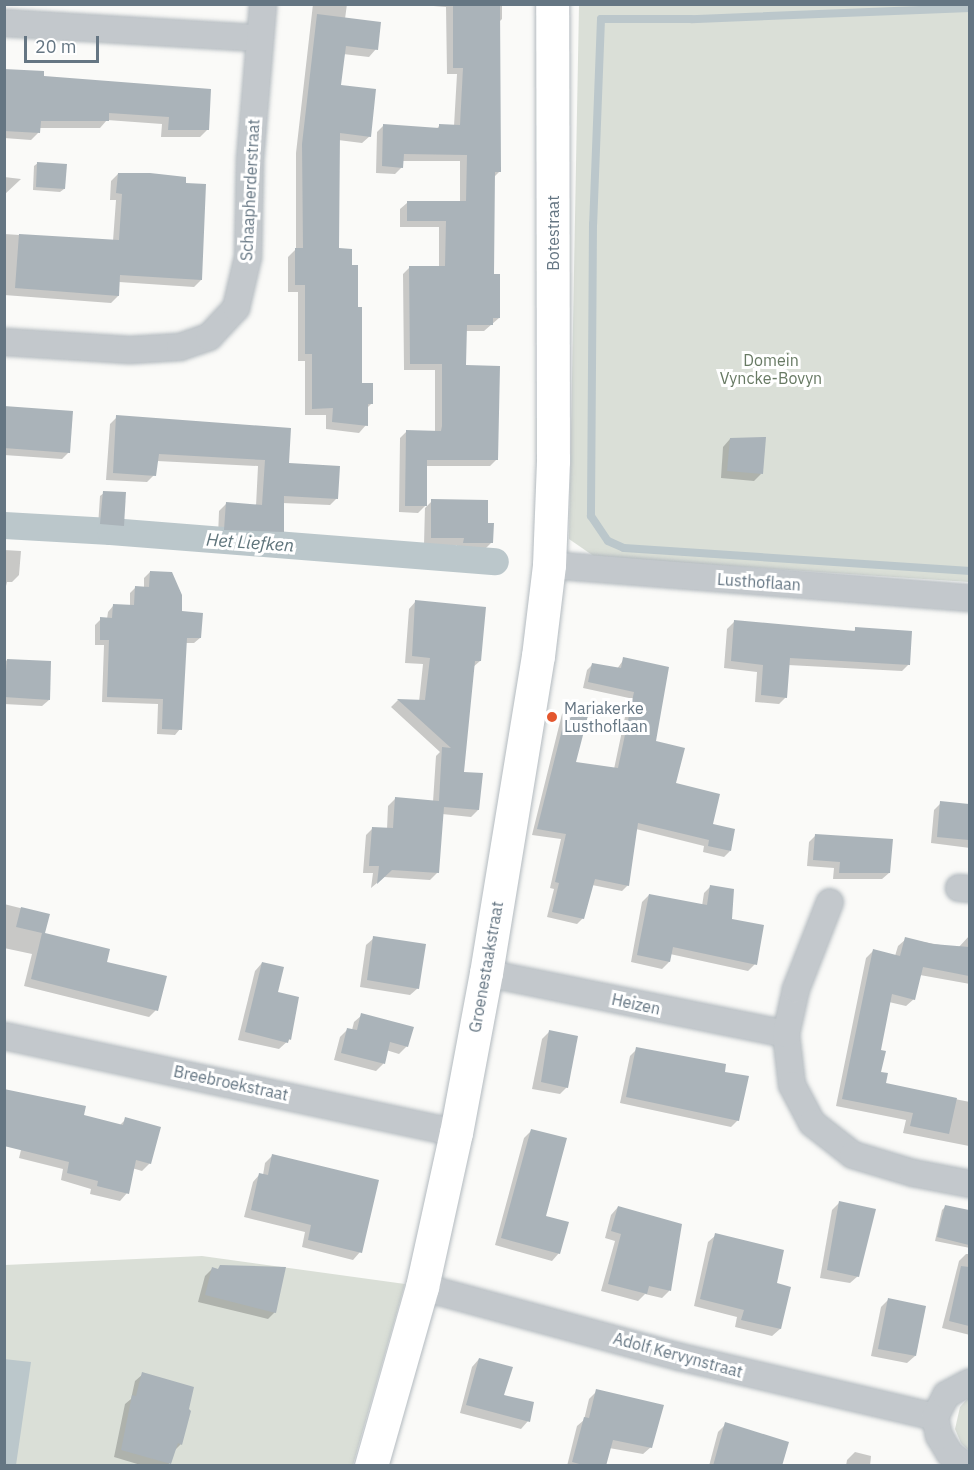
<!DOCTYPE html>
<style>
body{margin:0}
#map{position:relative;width:974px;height:1470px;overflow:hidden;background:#fafaf8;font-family:"IBM Plex Sans",sans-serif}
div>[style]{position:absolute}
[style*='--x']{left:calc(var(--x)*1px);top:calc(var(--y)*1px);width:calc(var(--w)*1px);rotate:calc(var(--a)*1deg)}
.green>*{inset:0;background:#dadfd7}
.water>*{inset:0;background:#bbc7cb}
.shadow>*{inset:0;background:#0003}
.stream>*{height:8px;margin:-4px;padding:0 4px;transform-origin:4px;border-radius:4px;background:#bbc7cb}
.canal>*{height:27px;margin:-13.5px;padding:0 13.5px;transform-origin:13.5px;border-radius:13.5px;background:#bbc7cb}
.building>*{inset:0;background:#aab3b9}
.roads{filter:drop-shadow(0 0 2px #b3babf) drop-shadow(0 0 2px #b3babf)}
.street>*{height:26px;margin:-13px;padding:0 13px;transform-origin:13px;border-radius:13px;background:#c3c8cc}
.secondary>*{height:33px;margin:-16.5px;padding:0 16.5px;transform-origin:16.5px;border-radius:16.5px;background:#fff}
.dots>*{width:16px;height:16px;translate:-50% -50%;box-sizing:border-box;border:3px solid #fff;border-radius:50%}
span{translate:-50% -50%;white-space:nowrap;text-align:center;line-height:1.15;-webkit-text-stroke:6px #fff;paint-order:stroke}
.street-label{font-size:16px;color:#657683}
.park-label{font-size:16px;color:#687a64}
.poi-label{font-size:16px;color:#657683}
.left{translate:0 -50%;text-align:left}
.water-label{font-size:18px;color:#60757c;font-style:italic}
.frame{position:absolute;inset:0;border:6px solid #657683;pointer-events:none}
.scale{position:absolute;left:24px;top:36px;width:75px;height:27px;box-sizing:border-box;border:3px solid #657683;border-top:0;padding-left:8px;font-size:18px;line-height:21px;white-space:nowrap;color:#657683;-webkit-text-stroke:4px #fff;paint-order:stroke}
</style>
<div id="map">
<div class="green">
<i style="clip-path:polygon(579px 5px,969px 5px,969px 582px,595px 557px,569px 539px)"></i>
<i style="clip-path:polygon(202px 1256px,405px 1284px,353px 1465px,5px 1466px,5px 1265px)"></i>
<i style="clip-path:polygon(969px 1397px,969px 1451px,961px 1443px,955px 1429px,960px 1407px)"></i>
</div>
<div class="water">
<i style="clip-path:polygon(4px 1359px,31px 1362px,16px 1465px,5px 1465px)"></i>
</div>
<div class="shadow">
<i style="clip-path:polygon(313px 4px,347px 4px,345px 19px,376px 49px,369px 57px,343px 54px,340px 86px,370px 136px,362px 143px,338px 140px,337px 250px,361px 384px,372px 403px,366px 409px,366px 425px,359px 433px,326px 429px,326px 415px,305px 415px,305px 361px,298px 361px,298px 292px,288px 292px,288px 257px,296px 249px,296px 153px)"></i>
<i style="clip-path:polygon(408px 4px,502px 4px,502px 19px,498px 23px,500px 171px,493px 178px,492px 275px,499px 318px,484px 331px,465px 331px,465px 367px,497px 459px,490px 466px,425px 466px,425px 508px,432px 501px,487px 525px,492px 542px,484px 550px,457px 549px,457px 545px,424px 545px,425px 506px,418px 513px,399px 512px,400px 438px,407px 431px,435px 432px,435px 370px,404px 370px,403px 274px,410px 267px,439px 268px,439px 227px,400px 227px,400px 209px,407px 203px,460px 202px,460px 161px,402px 161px,402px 167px,395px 174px,376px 173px,377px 132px,384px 125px,436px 130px,439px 126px,454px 126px,457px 74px,447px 74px,446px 7px)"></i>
<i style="clip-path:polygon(4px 70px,42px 78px,209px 90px,207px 130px,200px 137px,161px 137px,162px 124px,107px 120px,100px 128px,39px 128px,38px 133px,31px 140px,4px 138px)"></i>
<i style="clip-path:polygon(38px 163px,64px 189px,60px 192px,33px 190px,34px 166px)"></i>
<i style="clip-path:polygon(118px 174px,201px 280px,194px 287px,119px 282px,118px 296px,111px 303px,4px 295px,4px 234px,113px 241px,116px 200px,110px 200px,111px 181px)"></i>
<i style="clip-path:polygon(4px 177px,21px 179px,4px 195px)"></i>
<i style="clip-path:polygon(4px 408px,69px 452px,62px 459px,4px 455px)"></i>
<i style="clip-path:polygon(117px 417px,288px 464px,337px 498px,330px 505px,282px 503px,282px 532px,275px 539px,218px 537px,219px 511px,226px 504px,256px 506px,258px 466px,157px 461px,154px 475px,147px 482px,106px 480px,110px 424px)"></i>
<i style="clip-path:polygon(730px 439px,761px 474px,754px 481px,721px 478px,723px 447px)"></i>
<i style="clip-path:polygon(104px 493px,122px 526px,119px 529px,98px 527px,100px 496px)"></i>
<i style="clip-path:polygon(4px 550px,21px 551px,19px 575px,12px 582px,7px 582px,4px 594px)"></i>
<i style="clip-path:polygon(150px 572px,200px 638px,194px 643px,185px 643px,180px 729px,175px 735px,157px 734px,158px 704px,102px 702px,104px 645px,95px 645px,95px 625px,101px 619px,107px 619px,108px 612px,113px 606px,130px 607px,130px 593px,136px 587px,144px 588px,144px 578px)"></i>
<i style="clip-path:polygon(416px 601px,480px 661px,472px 668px,462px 773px,478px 810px,471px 817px,442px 814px,438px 872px,430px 880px,384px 877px,371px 888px,373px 873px,363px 873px,366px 835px,373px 828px,387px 829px,388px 806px,396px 798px,433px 802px,436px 756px,440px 752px,391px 707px,398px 700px,419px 702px,423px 664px,405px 663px,409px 609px)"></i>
<i style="clip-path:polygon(734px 622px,853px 632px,856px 629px,909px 664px,902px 671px,788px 665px,786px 697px,779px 704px,755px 702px,757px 672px,724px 668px,727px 629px)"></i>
<i style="clip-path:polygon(624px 659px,654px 742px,675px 784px,712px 825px,730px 851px,724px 857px,703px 852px,704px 846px,636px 829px,628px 885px,622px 891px,592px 885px,583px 918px,577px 924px,547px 917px,554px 889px,550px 888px,561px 839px,532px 835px,562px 714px,568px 708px,574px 763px,614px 769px,629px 698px,583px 688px,587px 670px,593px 664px,617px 669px)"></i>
<i style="clip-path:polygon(7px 660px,49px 700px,42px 706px,4px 704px,4px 663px)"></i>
<i style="clip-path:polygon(941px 803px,970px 805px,970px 848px,931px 843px,934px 810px)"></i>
<i style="clip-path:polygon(816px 835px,889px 873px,882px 879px,833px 879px,834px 868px,807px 866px,809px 842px)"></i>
<i style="clip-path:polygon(711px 886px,755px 964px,748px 971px,670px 954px,669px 962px,662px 969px,631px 962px,642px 902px,649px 895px,702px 906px,704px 893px)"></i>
<i style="clip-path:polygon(4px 904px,48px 915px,43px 934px,105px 963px,156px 1010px,149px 1017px,24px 986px,32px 954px,4px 948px)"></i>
<i style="clip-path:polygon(970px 935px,970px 984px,920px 975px,914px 999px,906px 1006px,889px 1002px,879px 1051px,880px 1074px,884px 1085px,970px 1102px,970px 1151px,969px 1146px,903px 1133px,906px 1120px,836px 1106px,866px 958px,873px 951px,895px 956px,898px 946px,906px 939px,958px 948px)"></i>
<i style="clip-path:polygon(374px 938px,418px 988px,410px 995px,360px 987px,366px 945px)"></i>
<i style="clip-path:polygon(262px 963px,277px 993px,290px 1039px,279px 1049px,238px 1040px,255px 971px)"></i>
<i style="clip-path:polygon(362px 1015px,407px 1046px,399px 1054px,386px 1050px,383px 1064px,376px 1071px,334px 1060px,340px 1037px,348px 1029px,352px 1030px,354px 1022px)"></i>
<i style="clip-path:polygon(549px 1032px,567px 1087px,560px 1094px,532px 1089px,542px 1039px)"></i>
<i style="clip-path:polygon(637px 1049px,723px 1073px,738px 1120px,731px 1127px,620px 1103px,630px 1056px)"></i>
<i style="clip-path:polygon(83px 1116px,119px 1126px,126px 1119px,150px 1163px,142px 1171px,132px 1168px,127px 1193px,120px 1201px,90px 1194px,91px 1189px,61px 1180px,63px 1169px,19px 1158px,23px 1142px)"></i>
<i style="clip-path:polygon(531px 1131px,544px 1217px,559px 1253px,552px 1261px,495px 1245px,524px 1138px)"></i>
<i style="clip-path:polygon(273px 1155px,360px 1252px,353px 1260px,302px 1247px,305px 1232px,244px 1217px,253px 1182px,260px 1174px,263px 1175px,265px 1163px)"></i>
<i style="clip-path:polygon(840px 1202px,858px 1276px,850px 1283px,820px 1278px,832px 1210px)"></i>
<i style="clip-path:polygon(946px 1206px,970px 1211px,970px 1248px,935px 1241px,942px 1210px)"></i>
<i style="clip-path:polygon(618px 1207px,681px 1225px,669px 1291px,662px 1298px,645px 1294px,638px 1301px,601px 1291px,615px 1241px,605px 1238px,611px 1215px)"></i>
<i style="clip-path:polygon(716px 1235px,775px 1284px,780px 1329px,772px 1336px,735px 1327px,737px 1317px,694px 1306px,708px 1242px)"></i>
<i style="clip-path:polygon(966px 1254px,970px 1254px,970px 1335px,942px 1328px,959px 1261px)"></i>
<i style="clip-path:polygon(212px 1269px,217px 1270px,275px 1312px,268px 1319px,198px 1302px,205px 1276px)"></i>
<i style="clip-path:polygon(889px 1299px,915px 1356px,907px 1363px,871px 1356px,881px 1307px)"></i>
<i style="clip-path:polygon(479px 1359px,503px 1396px,528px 1421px,521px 1429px,460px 1413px,472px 1367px)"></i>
<i style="clip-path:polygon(143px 1374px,181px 1444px,174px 1451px,168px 1466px,144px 1466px,114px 1457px,125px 1404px,131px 1399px,135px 1381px)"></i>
<i style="clip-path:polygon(597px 1391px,651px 1447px,643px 1454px,609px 1448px,604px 1466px,567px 1466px,577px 1426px,584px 1420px,589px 1399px)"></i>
<i style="clip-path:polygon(726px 1424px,781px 1466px,709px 1466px,718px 1432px)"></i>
<i style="clip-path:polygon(855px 1452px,871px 1456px,870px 1466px,846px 1466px,847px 1460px)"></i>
</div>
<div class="stream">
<i style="--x:970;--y:8;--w:279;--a:177.7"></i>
<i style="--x:691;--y:19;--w:90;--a:180"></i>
<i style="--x:601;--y:19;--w:205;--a:92.2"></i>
<i style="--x:593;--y:224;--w:292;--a:90.4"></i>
<i style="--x:591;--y:516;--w:30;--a:56"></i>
<i style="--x:608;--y:541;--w:17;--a:24"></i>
<i style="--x:624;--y:548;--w:347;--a:3.8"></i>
</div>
<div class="canal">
<i style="--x:4;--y:525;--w:106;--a:3.2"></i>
<i style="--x:110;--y:531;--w:386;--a:4.5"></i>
</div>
<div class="building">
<i style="clip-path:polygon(453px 4px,500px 4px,501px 172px,495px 172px,494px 274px,500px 274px,500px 318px,493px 318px,493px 325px,467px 325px,466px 365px,500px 366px,498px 460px,427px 460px,427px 506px,405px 506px,406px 430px,441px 431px,442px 426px,442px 364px,410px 364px,409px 266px,445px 266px,446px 221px,407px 221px,407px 201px,466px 201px,467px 155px,404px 154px,403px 168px,382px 166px,383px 124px,439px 128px,439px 124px,460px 125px,463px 68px,453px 68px)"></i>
<i style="clip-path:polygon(317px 14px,381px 22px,378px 50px,346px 46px,341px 85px,376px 89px,371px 137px,340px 133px,339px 248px,352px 249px,352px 265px,358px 265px,358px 307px,362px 307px,362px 383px,373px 383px,373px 404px,368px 404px,368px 426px,332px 422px,333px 408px,312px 409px,312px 354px,305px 354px,305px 285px,295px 285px,295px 248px,303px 248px,302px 144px)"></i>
<i style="clip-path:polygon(4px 69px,44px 71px,44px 76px,211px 89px,209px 130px,168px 130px,169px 117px,109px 113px,109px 121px,41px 121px,40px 133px,4px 131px)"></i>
<i style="clip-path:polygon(37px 162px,67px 164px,65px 189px,36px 187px)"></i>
<i style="clip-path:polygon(118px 173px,150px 173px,186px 177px,186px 183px,206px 184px,202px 280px,120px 275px,119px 296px,15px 288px,19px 234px,119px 240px,122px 194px,116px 193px)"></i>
<i style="clip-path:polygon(4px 406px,73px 411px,70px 453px,4px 448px)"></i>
<i style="clip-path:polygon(116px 415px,291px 428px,289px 463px,340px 466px,338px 499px,284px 496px,284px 532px,224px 530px,226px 502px,262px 505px,265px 460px,159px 454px,156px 476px,113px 473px)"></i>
<i style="clip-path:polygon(766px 437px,763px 474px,727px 471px,730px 438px)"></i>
<i style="clip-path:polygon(103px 491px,126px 492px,124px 526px,100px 524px)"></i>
<i style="clip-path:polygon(431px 499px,488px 500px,488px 523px,494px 523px,493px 543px,463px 543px,464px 538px,431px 538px)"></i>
<i style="clip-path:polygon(150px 571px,172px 572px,182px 595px,182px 611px,203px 613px,201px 638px,187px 638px,182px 730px,162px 729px,163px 699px,107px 697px,109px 640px,100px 640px,100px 617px,112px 618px,113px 604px,134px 605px,135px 586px,149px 587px)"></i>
<i style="clip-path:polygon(415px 600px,486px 607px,481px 661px,475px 661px,464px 772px,483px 773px,479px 810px,444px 807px,439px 873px,392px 870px,377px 884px,379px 866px,369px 866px,372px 827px,393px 828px,395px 797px,439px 801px,442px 747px,451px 748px,397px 699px,425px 700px,430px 658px,412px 656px)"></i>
<i style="clip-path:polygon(734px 620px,855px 631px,855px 627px,912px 631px,910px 665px,790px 658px,787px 698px,761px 695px,763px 665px,731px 661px)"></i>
<i style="clip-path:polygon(623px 657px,669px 667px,656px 741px,685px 748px,676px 783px,720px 794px,713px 824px,735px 829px,731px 851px,708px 846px,709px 840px,638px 823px,629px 886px,595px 879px,584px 919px,552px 912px,559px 883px,555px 882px,566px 834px,537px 829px,568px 706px,589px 712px,576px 762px,618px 768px,634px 692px,588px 682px,592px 663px,621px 668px)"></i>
<i style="clip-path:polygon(7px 659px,51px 661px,50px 700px,4px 697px)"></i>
<i style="clip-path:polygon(940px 801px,969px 804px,969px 840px,937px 837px)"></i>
<i style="clip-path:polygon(815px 834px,893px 839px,890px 873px,839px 873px,840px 862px,813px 860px)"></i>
<i style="clip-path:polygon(710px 885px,734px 889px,732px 919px,764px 925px,757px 965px,673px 947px,670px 962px,637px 955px,649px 894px,707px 905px)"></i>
<i style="clip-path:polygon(21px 907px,50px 914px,45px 933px,110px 949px,107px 962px,167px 976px,158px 1011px,31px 979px,42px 933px,16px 927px)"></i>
<i style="clip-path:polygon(373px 936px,426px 944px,419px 989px,367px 980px)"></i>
<i style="clip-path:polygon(905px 937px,933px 944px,969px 947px,969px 976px,923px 967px,915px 1000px,892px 994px,881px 1050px,886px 1051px,881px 1072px,888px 1073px,886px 1083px,957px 1098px,949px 1134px,910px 1126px,913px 1113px,842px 1099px,873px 949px,900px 956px)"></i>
<i style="clip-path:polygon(262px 962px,284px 967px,278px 992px,299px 997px,291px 1040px,289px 1039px,288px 1043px,245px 1032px)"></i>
<i style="clip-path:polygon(361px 1013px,414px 1027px,408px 1047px,390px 1042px,385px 1064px,341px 1053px,347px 1028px,357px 1030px)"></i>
<i style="clip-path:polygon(549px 1030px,578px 1036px,568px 1088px,541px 1082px)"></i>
<i style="clip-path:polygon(636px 1047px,726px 1064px,725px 1072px,749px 1076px,739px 1121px,626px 1097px)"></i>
<i style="clip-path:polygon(4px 1089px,86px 1106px,84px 1115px,123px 1125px,125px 1117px,161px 1127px,151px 1164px,136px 1160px,129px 1194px,97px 1186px,98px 1181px,67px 1173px,69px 1162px,4px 1146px)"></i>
<i style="clip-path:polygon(531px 1129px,567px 1138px,546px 1216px,569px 1222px,560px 1254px,501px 1238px)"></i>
<i style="clip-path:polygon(272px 1154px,379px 1180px,362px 1253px,308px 1240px,311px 1225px,251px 1210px,259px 1173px,268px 1175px)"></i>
<i style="clip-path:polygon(839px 1201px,876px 1209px,859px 1277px,827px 1270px)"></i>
<i style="clip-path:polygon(945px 1205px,969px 1210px,969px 1245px,937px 1237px)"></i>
<i style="clip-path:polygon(618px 1206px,682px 1224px,671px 1291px,649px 1286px,647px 1294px,608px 1284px,621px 1234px,611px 1231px)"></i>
<i style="clip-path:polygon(715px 1233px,784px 1250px,777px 1283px,791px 1287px,781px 1329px,741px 1320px,744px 1310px,700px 1299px)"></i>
<i style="clip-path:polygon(220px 1265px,286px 1267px,276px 1313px,205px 1295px,212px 1267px,218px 1269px)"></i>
<i style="clip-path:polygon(961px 1266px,969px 1267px,969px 1326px,949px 1321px)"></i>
<i style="clip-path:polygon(888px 1298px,926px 1306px,916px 1356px,878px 1349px)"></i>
<i style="clip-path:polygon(479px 1358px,513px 1367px,504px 1395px,534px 1402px,530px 1422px,466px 1405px)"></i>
<i style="clip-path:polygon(142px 1372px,194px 1387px,189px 1409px,191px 1411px,182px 1445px,178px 1443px,171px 1464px,121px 1450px,132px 1395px,136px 1396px)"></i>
<i style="clip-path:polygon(596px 1389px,664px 1405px,652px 1448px,613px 1440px,606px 1466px,587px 1466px,572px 1462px,584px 1417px,589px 1418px)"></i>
<i style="clip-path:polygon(725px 1422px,789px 1442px,782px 1466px,713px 1466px)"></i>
</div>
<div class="roads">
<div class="street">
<i style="--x:4;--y:23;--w:255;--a:3.4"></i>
<i style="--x:4;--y:342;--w:126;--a:3.6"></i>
<i style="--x:130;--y:350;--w:50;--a:-3.4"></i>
<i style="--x:180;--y:347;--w:31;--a:-19"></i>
<i style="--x:209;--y:337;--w:40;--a:-47"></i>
<i style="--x:236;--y:308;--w:52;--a:-76.8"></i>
<i style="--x:248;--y:257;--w:97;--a:-88.8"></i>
<i style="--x:250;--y:160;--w:157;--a:-85.2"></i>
<i style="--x:549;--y:565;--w:422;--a:4.5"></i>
<i style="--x:959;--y:888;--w:11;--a:5"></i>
<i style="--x:486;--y:973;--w:306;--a:11.5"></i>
<i style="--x:786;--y:1034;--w:51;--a:83.3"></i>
<i style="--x:792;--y:1085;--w:43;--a:62.2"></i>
<i style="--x:812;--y:1123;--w:52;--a:38"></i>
<i style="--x:853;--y:1155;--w:63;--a:16.7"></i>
<i style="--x:913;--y:1173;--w:58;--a:10.9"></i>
<i style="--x:786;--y:1034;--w:46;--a:-77.5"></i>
<i style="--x:796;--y:989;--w:93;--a:-68.7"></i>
<i style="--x:4;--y:1036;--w:462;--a:12.1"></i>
<i style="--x:422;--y:1287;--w:267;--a:15.2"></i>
<i style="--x:680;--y:1357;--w:262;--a:13.2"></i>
<i style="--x:966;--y:1466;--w:20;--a:-143"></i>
<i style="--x:950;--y:1454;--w:21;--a:-121"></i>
<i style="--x:939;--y:1436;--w:19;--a:-102"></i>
<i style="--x:935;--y:1417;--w:25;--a:-63"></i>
<i style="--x:946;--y:1395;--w:27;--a:-28"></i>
</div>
<div class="secondary">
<i style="--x:371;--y:1466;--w:186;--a:-74.1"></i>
<i style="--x:422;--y:1287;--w:158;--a:-77.6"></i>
<i style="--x:456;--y:1133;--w:163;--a:-79.4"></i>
<i style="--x:486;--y:973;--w:321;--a:-80.7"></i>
<i style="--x:538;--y:656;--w:92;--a:-83.1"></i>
<i style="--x:549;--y:565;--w:104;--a:-87.8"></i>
<i style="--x:553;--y:461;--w:457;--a:-90.1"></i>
</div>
</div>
<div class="dots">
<i style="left:552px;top:717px;background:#e4572e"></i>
</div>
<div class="street-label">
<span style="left:250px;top:190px;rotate:-87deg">Schaapherderstraat</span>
<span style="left:553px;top:233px;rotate:-90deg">Botestraat</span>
<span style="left:759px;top:582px;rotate:4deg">Lusthoflaan</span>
<span style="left:486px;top:967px;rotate:-80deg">Groenestaakstraat</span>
<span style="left:636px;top:1004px;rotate:12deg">Heizen</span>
<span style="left:231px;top:1083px;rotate:12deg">Breebroekstraat</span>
<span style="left:678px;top:1355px;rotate:15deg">Adolf Kervynstraat</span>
</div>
<div class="park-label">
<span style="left:771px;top:369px">Domein<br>Vyncke-Bovyn</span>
</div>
<div class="poi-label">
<span class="left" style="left:564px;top:717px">Mariakerke<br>Lusthoflaan</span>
</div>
<div class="water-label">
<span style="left:250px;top:543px;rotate:4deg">Het Liefken</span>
</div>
<div class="frame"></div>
<div class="scale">20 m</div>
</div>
